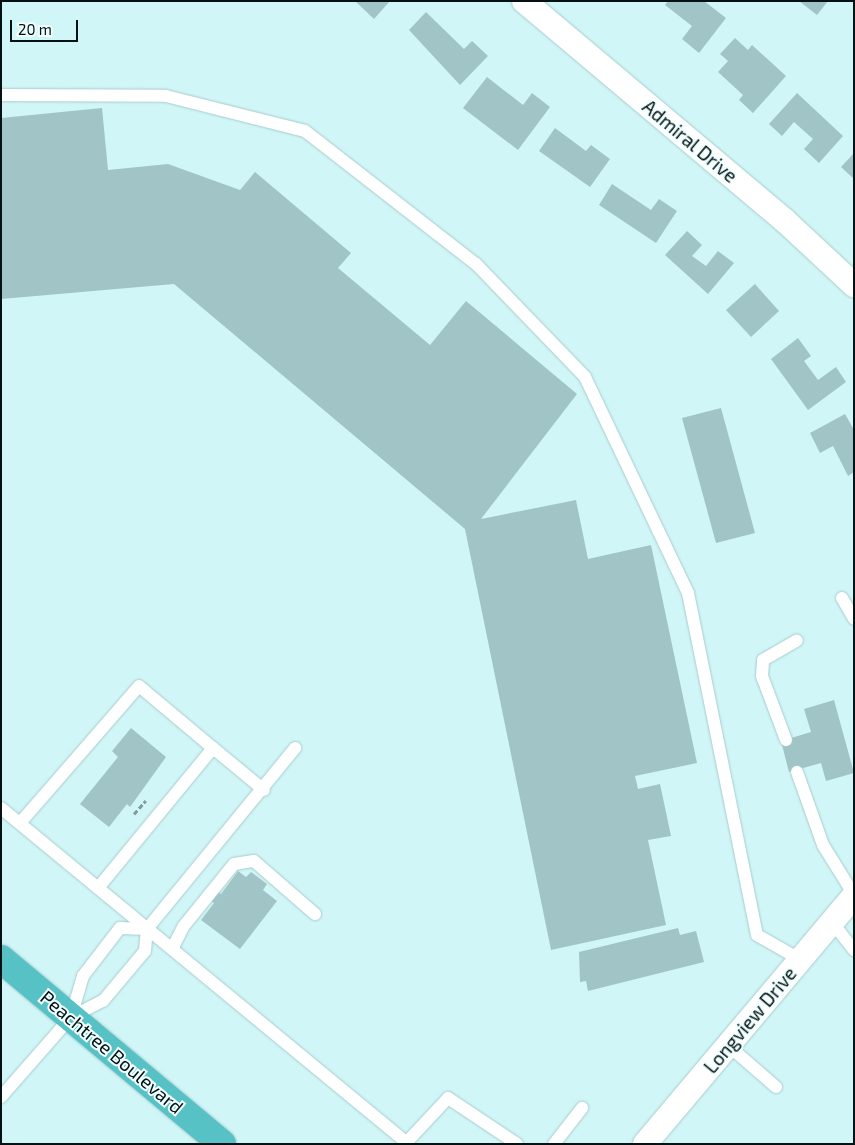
<!DOCTYPE html>
<style>
body{margin:0}
#map{position:relative;width:855px;height:1145px;overflow:hidden;background:#d1f6f7;font-family:"Exo 2",sans-serif}
div>[style]{position:absolute}
[style*='--x']{left:calc(var(--x)*1px);top:calc(var(--y)*1px);width:calc(var(--w)*1px);rotate:calc(var(--a)*1deg)}
.building>*{inset:0;background:#a1c5c6}
.path>*{height:3px;margin-top:-1.5px;transform-origin:0;background:repeating-linear-gradient(90deg,#809b9c 0 5px,transparent 0 7.5px)}
.roads{filter:drop-shadow(0 0 1px #a8cccd) drop-shadow(0 0 1px #a8cccd)}
.service>*{height:12px;margin:-6px;padding:0 6px;transform-origin:6px;border-radius:6px;background:#fff}
.minor>*{height:24px;margin:-12px;padding:0 12px;transform-origin:12px;border-radius:12px;background:#fff}
.trunk>*{height:28px;margin:-14px;padding:0 14px;transform-origin:14px;border-radius:14px;background:#56c2c6}
span{translate:-50% -50%;white-space:nowrap;text-align:center;line-height:1.15;-webkit-text-stroke:4px #f0ffff;paint-order:stroke}
.street-label{font-size:19px;color:#051112}
.frame{position:absolute;inset:0;border:2px solid #051112;pointer-events:none}
.scale{position:absolute;left:10px;top:20px;width:68px;height:22px;box-sizing:border-box;border:2px solid #051112;border-top:0;padding-left:6px;font-size:15px;line-height:18px;white-space:nowrap;color:#051112;-webkit-text-stroke:4px #f0ffff;paint-order:stroke}
</style>
<div id="map">
<div class="building">
<i style="clip-path:polygon(355px 1px,390px 1px,374px 19px)"></i>
<i style="clip-path:polygon(668px 1px,704px 1px,726px 18px,699px 53px,682px 39px,692px 26px,665px 5px)"></i>
<i style="clip-path:polygon(799px 1px,828px 1px,817px 15px)"></i>
<i style="clip-path:polygon(426px 12px,464px 49px,472px 41px,488px 56px,460px 85px,409px 30px)"></i>
<i style="clip-path:polygon(735px 38px,748px 50px,752px 45px,786px 76px,753px 113px,739px 100px,743px 95px,718px 72px,728px 61px,720px 54px)"></i>
<i style="clip-path:polygon(487px 77px,523px 105px,532px 93px,550px 107px,518px 150px,463px 108px)"></i>
<i style="clip-path:polygon(797px 93px,843px 136px,819px 163px,804px 149px,813px 139px,794px 122px,782px 136px,769px 124px)"></i>
<i style="clip-path:polygon(102px 108px,108px 170px,168px 164px,240px 190px,255px 172px,351px 253px,338px 268px,430px 345px,466px 301px,577px 394px,481px 519px,576px 500px,588px 559px,651px 545px,697px 763px,635px 776px,638px 789px,660px 784px,671px 836px,648px 840px,666px 925px,551px 950px,465px 529px,174px 284px,1px 299px,1px 118px)"></i>
<i style="clip-path:polygon(555px 128px,586px 151px,591px 145px,610px 159px,590px 187px,539px 151px)"></i>
<i style="clip-path:polygon(854px 153px,854px 179px,841px 167px)"></i>
<i style="clip-path:polygon(612px 184px,651px 210px,659px 199px,677px 211px,656px 243px,599px 205px)"></i>
<i style="clip-path:polygon(687px 231px,702px 245px,692px 256px,706px 266px,718px 251px,734px 263px,708px 294px,665px 255px)"></i>
<i style="clip-path:polygon(755px 284px,779px 311px,751px 337px,726px 310px)"></i>
<i style="clip-path:polygon(798px 338px,811px 356px,804px 361px,818px 380px,836px 367px,846px 382px,808px 410px,771px 359px)"></i>
<i style="clip-path:polygon(721px 408px,755px 533px,716px 543px,682px 418px)"></i>
<i style="clip-path:polygon(845px 414px,854px 430px,854px 472px,848px 476px,833px 446px,820px 453px,810px 433px)"></i>
<i style="clip-path:polygon(834px 700px,854px 773px,826px 781px,821px 763px,789px 772px,781px 741px,811px 732px,804px 709px)"></i>
<i style="clip-path:polygon(131px 728px,166px 757px,130px 807px,127px 804px,109px 827px,80px 804px,118px 757px,112px 751px)"></i>
<i style="clip-path:polygon(238px 871px,246px 877px,251px 872px,267px 884px,263px 890px,277px 901px,240px 949px,201px 920px,214px 903px,210px 900px,217px 891px,221px 894px)"></i>
<i style="clip-path:polygon(678px 928px,680px 935px,696px 931px,704px 962px,588px 991px,586px 981px,580px 982px,579px 952px)"></i>
</div>
<div class="path">
<i style="--x:134;--y:814;--w:18;--a:-49"></i>
</div>
<div class="roads">
<div class="service">
<i style="--x:1;--y:95;--w:165;--a:0.3"></i>
<i style="--x:166;--y:96;--w:143;--a:14.1"></i>
<i style="--x:305;--y:131;--w:217;--a:37.9"></i>
<i style="--x:476;--y:264;--w:157;--a:46"></i>
<i style="--x:585;--y:377;--w:239;--a:64.5"></i>
<i style="--x:688;--y:593;--w:349;--a:78.6"></i>
<i style="--x:757;--y:935;--w:51;--a:29.6"></i>
<i style="--x:842;--y:598;--w:24;--a:60"></i>
<i style="--x:786;--y:740;--w:68;--a:-110.6"></i>
<i style="--x:762;--y:676;--w:16;--a:-86"></i>
<i style="--x:763;--y:660;--w:39;--a:-30"></i>
<i style="--x:213;--y:748;--w:66;--a:39.5"></i>
<i style="--x:797;--y:772;--w:77;--a:70.4"></i>
<i style="--x:823;--y:845;--w:59;--a:58.2"></i>
<i style="--x:1;--y:808;--w:525;--a:39.51"></i>
<i style="--x:20;--y:823;--w:181;--a:-49"></i>
<i style="--x:139;--y:686;--w:97;--a:40"></i>
<i style="--x:213;--y:748;--w:181;--a:129.4"></i>
<i style="--x:832;--y:922;--w:36;--a:52"></i>
<i style="--x:172;--y:949;--w:25;--a:-63"></i>
<i style="--x:183;--y:927;--w:81;--a:-51"></i>
<i style="--x:234;--y:864;--w:20;--a:-9"></i>
<i style="--x:254;--y:861;--w:81;--a:41"></i>
<i style="--x:71;--y:1017;--w:43;--a:-73.7"></i>
<i style="--x:83;--y:976;--w:61;--a:-52.4"></i>
<i style="--x:120;--y:928;--w:27;--a:2"></i>
<i style="--x:730;--y:1047;--w:61;--a:41"></i>
<i style="--x:1;--y:1097;--w:106;--a:-48.8"></i>
<i style="--x:71;--y:1017;--w:36;--a:-27"></i>
<i style="--x:103;--y:1001;--w:65;--a:-50"></i>
<i style="--x:145;--y:951;--w:22;--a:-85"></i>
<i style="--x:147;--y:929;--w:234;--a:-50.7"></i>
<i style="--x:405;--y:1144;--w:63;--a:-46.9"></i>
<i style="--x:448;--y:1098;--w:83;--a:33.7"></i>
<i style="--x:554;--y:1144;--w:46;--a:-52.1"></i>
</div>
<div class="minor">
<i style="--x:524;--y:1;--w:340;--a:40.1"></i>
<i style="--x:784;--y:220;--w:96;--a:42.9"></i>
<i style="--x:645;--y:1144;--w:324;--a:-49.9"></i>
</div>
<div class="trunk">
<i style="--x:1;--y:959;--w:288;--a:39.9"></i>
</div>
</div>
<div class="street-label">
<span style="left:690px;top:141px;rotate:40deg">Admiral Drive</span>
<span style="left:750px;top:1020px;rotate:-50deg">Longview Drive</span>
<span style="left:112px;top:1052px;rotate:40deg">Peachtree Boulevard</span>
</div>
<div class="frame"></div>
<div class="scale">20 m</div>
</div>
